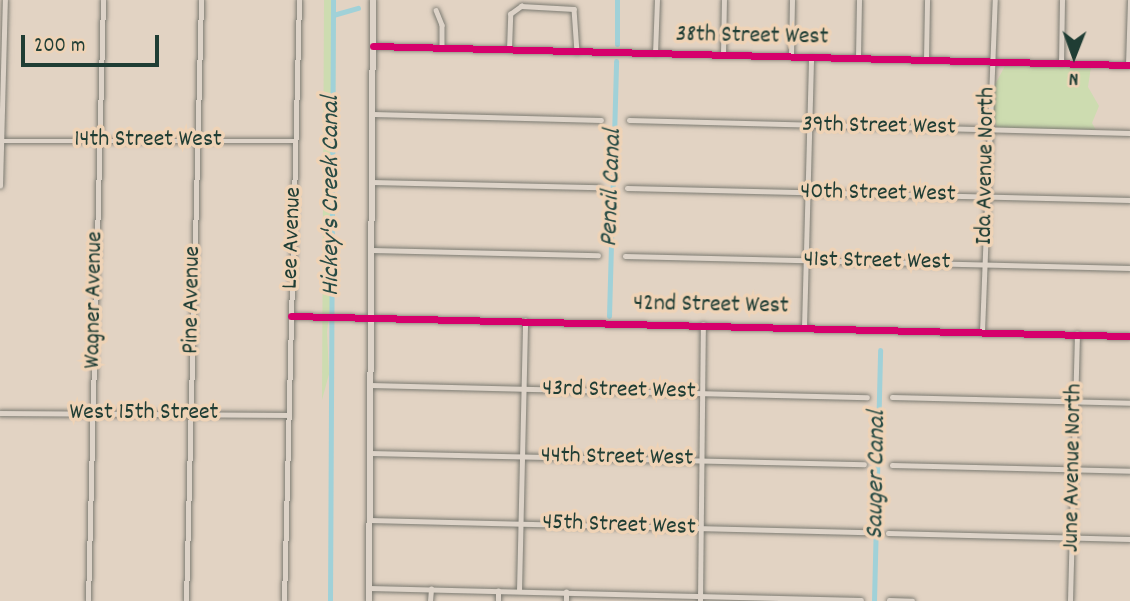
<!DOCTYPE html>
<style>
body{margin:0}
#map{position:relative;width:1130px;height:601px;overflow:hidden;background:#e2d3c3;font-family:Dekko,sans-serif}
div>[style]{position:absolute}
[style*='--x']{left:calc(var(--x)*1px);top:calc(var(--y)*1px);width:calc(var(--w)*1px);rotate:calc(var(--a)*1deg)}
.green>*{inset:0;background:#cddcb0}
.canal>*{height:5px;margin:-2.5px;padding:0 2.5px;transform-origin:2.5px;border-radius:2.5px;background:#a0d1d8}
.roads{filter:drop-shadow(0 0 2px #7c7b72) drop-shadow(0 0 2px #7c7b72)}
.minor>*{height:4.5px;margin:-2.25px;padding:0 2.25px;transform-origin:2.25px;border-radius:2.25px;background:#ddd3c8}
.tertiary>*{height:6px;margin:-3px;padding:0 3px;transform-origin:3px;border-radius:3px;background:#ddd3c8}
.cycleway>*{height:7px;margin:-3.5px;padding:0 3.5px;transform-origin:3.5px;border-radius:3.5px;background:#d6006c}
span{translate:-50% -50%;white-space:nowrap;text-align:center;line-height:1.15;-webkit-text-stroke:7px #efd3b6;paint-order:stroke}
.street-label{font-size:24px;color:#1f3d34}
.water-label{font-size:26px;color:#294c45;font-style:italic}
.north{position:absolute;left:1039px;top:21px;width:70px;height:70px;-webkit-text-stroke:5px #efd3b6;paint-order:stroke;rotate:181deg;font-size:19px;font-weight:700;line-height:28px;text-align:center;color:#1f3d34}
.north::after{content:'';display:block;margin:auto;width:24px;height:32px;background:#1f3d34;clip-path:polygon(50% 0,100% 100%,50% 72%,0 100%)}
.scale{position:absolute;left:21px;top:35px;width:138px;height:32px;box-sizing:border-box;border:4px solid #1f3d34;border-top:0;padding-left:9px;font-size:21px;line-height:24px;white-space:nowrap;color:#1f3d34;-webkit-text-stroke:5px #efd3b6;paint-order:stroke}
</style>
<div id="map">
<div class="green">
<i style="clip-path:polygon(324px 0,336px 0,334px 273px,327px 332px,329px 374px,322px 400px)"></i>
<i style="clip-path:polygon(1007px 62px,1091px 67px,1088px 87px,1099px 106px,1092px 123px,1098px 134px,997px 130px,989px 96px)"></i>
</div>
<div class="canal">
<i style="--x:333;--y:15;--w:26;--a:-16"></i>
<i style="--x:617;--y:44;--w:44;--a:-90"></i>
<i style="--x:609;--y:316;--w:255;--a:-88.4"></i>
<i style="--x:330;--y:601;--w:601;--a:-89.71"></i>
<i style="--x:874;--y:601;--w:251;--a:-88.6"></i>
</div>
<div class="roads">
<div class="minor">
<i style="--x:436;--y:10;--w:16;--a:68"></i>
<i style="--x:442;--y:25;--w:23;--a:90"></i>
<i style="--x:373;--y:46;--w:757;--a:1.44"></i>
<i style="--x:509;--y:50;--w:36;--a:-88"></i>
<i style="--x:510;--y:14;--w:14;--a:-36"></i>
<i style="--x:521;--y:6;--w:53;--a:3.2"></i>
<i style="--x:574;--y:9;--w:43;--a:86"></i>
<i style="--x:655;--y:54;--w:54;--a:-87.9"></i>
<i style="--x:723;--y:55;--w:55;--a:-89"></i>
<i style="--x:791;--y:57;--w:57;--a:-89"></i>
<i style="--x:858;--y:58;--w:58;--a:-89"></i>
<i style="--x:926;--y:60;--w:60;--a:-89"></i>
<i style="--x:1061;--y:64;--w:64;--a:-89.1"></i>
<i style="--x:1128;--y:65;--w:65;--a:-88.2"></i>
<i style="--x:373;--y:114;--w:228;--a:1.5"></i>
<i style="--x:629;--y:120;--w:501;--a:1.49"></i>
<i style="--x:0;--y:141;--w:296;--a:0"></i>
<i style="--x:372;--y:182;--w:227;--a:1.3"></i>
<i style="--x:0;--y:186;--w:186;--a:-88.5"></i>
<i style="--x:627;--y:188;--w:503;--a:1.37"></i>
<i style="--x:372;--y:250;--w:226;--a:1.3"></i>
<i style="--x:625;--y:256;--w:505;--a:1.36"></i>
<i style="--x:291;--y:316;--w:839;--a:1.37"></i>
<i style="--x:804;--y:328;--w:271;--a:-88.5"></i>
<i style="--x:982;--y:332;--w:332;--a:-87.8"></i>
<i style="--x:370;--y:385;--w:497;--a:1.4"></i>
<i style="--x:892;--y:397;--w:238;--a:1.4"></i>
<i style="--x:0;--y:413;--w:289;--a:0.4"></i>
<i style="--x:370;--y:453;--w:494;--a:1.3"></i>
<i style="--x:892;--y:465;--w:238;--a:1.4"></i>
<i style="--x:369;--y:520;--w:499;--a:1.4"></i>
<i style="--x:888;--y:533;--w:242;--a:1.4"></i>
<i style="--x:369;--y:588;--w:492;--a:1.4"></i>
<i style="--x:519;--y:591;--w:270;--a:-88.7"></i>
<i style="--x:889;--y:600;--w:23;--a:2"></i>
<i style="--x:88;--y:601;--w:601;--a:-88.57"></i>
<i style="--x:186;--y:601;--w:601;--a:-88.57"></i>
<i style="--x:284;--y:601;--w:601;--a:-88.57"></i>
<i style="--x:430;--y:601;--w:12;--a:-85"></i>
<i style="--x:498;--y:601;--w:10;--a:-90"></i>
<i style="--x:566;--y:601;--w:9;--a:-90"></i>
<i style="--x:700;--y:601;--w:276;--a:-89.4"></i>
<i style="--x:1070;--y:601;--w:267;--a:-88.5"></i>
</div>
<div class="tertiary">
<i style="--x:369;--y:601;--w:601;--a:-89.62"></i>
</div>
</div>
<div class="cycleway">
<i style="--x:373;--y:46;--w:757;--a:1.44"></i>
<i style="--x:291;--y:316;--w:839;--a:1.37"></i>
</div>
<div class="street-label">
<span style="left:752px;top:37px;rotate:1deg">38th Street West</span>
<span style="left:879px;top:127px;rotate:1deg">39th Street West</span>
<span style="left:148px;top:141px">14th Street West</span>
<span style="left:987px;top:166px;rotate:-89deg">Ida Avenue North</span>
<span style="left:878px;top:194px;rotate:1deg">40th Street West</span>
<span style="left:293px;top:238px;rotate:-88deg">Lee Avenue</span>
<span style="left:877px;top:262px;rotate:1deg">41st Street West</span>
<span style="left:95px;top:300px;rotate:-89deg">Wagner Avenue</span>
<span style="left:193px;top:300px;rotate:-89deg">Pine Avenue</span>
<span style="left:711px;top:306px;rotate:1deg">42nd Street West</span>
<span style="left:619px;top:391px;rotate:1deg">43rd Street West</span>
<span style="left:144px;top:414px">West 15th Street</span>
<span style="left:617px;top:458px;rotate:1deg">44th Street West</span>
<span style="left:1074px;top:468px;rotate:-89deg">June Avenue North</span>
<span style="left:619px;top:526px;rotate:2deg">45th Street West</span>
</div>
<div class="water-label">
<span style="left:612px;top:188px;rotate:-88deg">Pencil Canal</span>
<span style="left:332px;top:196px;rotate:-90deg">Hickey's Creek Canal</span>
<span style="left:877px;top:475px;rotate:-89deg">Sauger Canal</span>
</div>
<div class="north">N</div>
<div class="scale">200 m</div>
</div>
